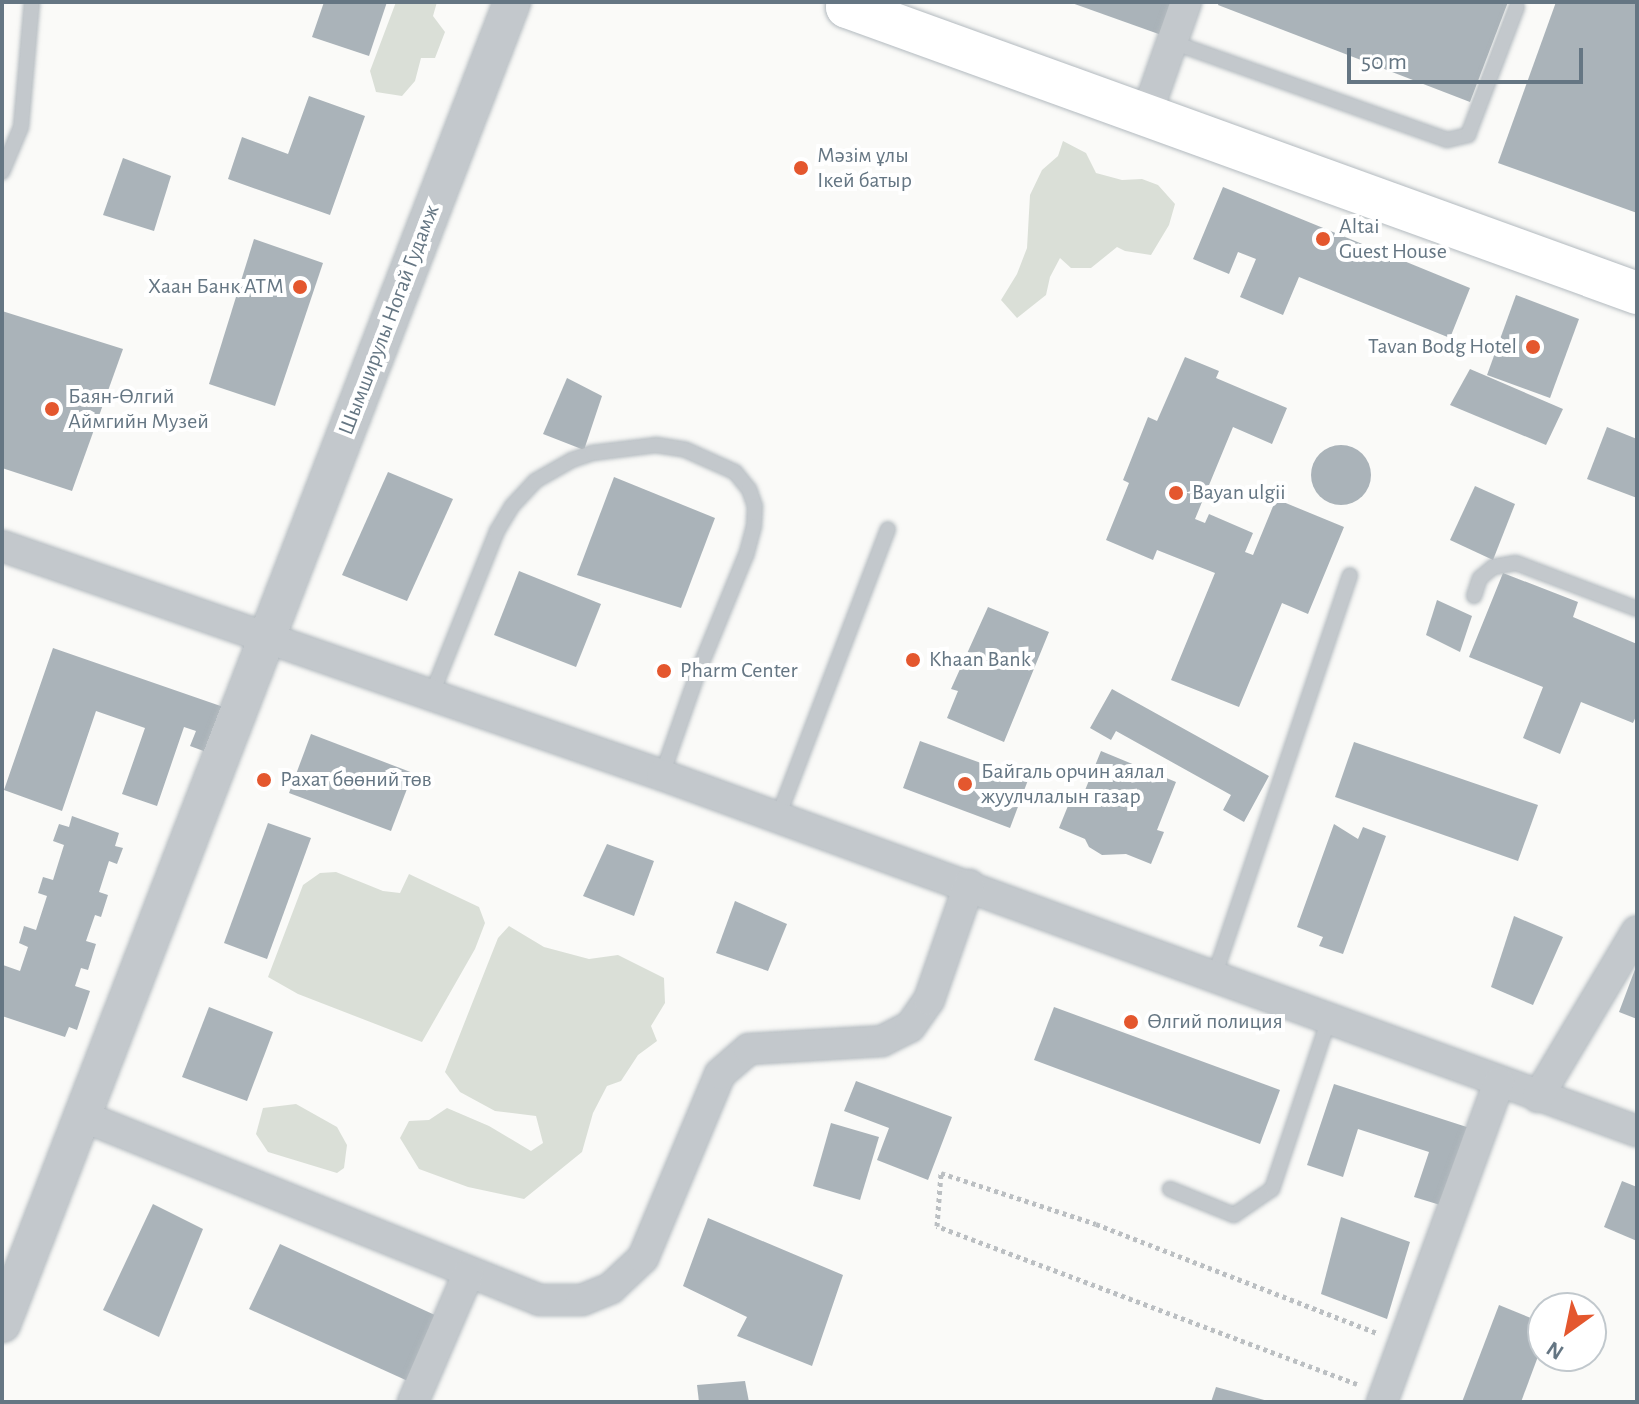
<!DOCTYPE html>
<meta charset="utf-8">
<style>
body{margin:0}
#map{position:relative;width:1639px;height:1404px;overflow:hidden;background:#fafaf8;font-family:"Alegreya Sans",sans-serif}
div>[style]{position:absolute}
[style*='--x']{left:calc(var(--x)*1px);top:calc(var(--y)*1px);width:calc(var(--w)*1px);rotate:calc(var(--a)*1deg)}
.green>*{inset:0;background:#dadfd7}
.building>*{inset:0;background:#aab3b9}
.round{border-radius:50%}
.path>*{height:5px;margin-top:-2.5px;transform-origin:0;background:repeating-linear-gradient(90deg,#bbbfc2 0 4px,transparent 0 8px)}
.roads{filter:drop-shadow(0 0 2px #b3babf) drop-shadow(0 0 2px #b3babf)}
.service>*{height:14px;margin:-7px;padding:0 7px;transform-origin:7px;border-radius:7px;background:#c3c8cc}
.minor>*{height:30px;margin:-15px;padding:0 15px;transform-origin:15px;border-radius:15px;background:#c3c8cc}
.tertiary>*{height:36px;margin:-18px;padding:0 18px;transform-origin:18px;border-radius:18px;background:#c3c8cc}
.secondary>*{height:42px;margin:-21px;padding:0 21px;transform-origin:21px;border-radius:21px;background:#fff}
.dots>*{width:22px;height:22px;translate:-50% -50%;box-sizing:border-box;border:4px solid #fff;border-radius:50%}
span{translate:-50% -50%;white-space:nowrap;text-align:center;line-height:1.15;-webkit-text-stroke:8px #fff;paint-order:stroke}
.poi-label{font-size:22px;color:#657683}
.left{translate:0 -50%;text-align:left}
.right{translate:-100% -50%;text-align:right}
.street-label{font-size:22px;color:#657683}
.frame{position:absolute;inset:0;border:4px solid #657683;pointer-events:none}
.north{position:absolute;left:1527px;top:1292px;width:80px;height:80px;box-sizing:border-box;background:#fff;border:2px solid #c1c8cd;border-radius:50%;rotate:213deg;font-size:22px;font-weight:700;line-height:32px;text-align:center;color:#657683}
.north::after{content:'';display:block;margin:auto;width:28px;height:36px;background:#e4572e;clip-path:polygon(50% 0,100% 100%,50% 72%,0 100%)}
.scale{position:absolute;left:1347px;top:48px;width:236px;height:36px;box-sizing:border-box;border:4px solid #657683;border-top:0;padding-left:10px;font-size:24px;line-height:28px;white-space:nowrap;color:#657683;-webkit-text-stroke:6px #fff;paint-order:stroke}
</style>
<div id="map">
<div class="green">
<i style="clip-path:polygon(396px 2px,437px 2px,433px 16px,445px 32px,435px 58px,421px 58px,415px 81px,402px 96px,376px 92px,370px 71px)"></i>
<i style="clip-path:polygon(1063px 141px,1086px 153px,1096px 173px,1122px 180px,1142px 179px,1158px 185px,1175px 204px,1169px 225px,1151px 255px,1125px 251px,1117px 247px,1091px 268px,1071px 268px,1060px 258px,1050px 277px,1046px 295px,1017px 318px,1001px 300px,1017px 274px,1027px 248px,1030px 195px,1042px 170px,1058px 156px)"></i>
<i style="clip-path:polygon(336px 872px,383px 891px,400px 893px,409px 874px,479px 907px,485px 923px,475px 949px,422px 1042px,298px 994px,268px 977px,303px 885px,320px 873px)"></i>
<i style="clip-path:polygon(509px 926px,544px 947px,589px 959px,618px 955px,664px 978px,665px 1003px,651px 1026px,657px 1041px,638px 1055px,621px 1081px,607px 1086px,593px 1113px,582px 1152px,524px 1199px,468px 1187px,419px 1169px,400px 1138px,409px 1121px,429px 1120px,447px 1108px,489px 1126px,531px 1151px,543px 1143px,536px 1116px,495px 1111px,460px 1092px,445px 1072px,498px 938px)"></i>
<i style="clip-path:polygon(296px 1104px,337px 1127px,347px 1145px,344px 1168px,337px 1173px,268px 1152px,256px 1134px,263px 1108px)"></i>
</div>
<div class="building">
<i style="clip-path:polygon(324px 2px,387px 2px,369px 56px,312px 37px)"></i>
<i style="clip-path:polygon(1069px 2px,1180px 2px,1167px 37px)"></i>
<i style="clip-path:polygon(1219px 2px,1508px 2px,1470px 102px,1218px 5px)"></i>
<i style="clip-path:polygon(1556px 2px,1637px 2px,1637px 213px,1498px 163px)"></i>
<i style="clip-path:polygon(309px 96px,365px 116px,330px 215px,228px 179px,242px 137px,288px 154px)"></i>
<i style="clip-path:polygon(123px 158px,171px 176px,154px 231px,103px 215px)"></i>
<i style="clip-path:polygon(1223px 187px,1470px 288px,1450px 338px,1299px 277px,1283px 315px,1240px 297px,1256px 259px,1238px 252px,1229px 274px,1193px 259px)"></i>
<i style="clip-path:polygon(254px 239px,323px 263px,275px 406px,209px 384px)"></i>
<i style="clip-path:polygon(1516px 295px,1579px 319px,1550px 398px,1487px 375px)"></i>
<i style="clip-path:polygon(2px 311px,123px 349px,72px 491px,2px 468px)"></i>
<i style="clip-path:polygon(1185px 357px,1219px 371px,1216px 378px,1287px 408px,1272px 444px,1233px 427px,1195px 519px,1205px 523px,1209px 514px,1253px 533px,1245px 552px,1253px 555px,1276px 499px,1344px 527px,1308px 614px,1282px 603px,1239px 707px,1171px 680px,1215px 573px,1157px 550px,1153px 560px,1106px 540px,1129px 483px,1123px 480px,1148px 417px,1157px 421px)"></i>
<i style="clip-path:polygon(1470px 369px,1563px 409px,1546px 445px,1450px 405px)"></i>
<i style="clip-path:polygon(567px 378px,602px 396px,584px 450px,543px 434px)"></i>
<i style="clip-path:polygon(1607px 427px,1637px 439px,1637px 498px,1587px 479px)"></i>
<i class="round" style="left:1311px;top:445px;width:60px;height:60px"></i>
<i style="clip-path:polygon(388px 472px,453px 499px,407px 601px,342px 575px)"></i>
<i style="clip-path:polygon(614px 477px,715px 518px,681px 608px,577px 575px)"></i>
<i style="clip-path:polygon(1475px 486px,1515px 504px,1493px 560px,1450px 540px)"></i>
<i style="clip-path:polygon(519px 571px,601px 604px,576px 667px,494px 635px)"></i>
<i style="clip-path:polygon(1503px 573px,1578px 602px,1573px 617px,1637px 644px,1637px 714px,1633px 723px,1581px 702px,1560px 754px,1523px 738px,1543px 687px,1469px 657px)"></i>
<i style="clip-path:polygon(1437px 600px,1472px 616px,1460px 652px,1426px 635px)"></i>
<i style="clip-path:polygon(988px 607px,1049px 632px,1004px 742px,947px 718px,958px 691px,951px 689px)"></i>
<i style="clip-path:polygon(53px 648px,235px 711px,220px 757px,190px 746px,196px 731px,184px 727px,157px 806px,122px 794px,145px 728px,96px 711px,62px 811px,4px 790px)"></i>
<i style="clip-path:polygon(1112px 689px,1269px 776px,1244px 822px,1223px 810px,1231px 795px,1116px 731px,1111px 740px,1090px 728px)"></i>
<i style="clip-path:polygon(311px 734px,413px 773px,391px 831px,289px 793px)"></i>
<i style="clip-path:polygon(920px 741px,1028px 780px,1010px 828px,903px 788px)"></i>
<i style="clip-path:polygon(1354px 742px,1538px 805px,1518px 861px,1335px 797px)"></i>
<i style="clip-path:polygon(1101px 751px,1176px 782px,1157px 830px,1164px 832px,1151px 864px,1126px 854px,1102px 855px,1089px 847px,1085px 839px,1059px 828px,1072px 796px,1081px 800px)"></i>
<i style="clip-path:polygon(72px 816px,119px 833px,115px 846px,123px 848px,117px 864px,109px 861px,99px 892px,108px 895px,101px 917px,95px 915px,86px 941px,96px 944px,88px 970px,81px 968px,75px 986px,90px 991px,77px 1030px,69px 1027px,65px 1037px,2px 1016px,2px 969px,3px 965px,20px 971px,28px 947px,19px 943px,24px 926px,36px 930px,47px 896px,38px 893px,43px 877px,53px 880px,64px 845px,53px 841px,59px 824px,69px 827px)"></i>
<i style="clip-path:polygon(268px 823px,311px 838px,267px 959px,224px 943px)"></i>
<i style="clip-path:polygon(1334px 824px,1358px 839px,1363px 827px,1386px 836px,1343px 954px,1319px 946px,1323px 937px,1297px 927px)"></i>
<i style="clip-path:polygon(607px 844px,654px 861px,634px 916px,583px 896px)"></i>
<i style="clip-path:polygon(735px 901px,787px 924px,768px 971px,716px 953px)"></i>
<i style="clip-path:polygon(1514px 916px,1563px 937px,1533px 1005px,1491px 987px)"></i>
<i style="clip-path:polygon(1637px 964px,1637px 1019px,1619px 1012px)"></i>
<i style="clip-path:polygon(209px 1007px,273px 1032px,247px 1101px,182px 1077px)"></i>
<i style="clip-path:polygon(1054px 1007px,1280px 1090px,1260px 1144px,1034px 1060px)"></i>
<i style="clip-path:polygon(856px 1081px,952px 1117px,928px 1180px,877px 1160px,889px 1128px,844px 1111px)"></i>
<i style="clip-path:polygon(1334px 1084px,1476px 1130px,1450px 1208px,1414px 1197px,1429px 1152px,1358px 1129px,1343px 1177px,1307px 1165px)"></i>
<i style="clip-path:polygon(831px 1123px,879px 1137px,860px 1200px,813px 1186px)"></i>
<i style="clip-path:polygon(1622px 1181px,1637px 1187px,1637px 1241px,1604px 1227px)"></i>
<i style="clip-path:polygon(153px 1204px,203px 1229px,159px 1337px,103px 1310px)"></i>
<i style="clip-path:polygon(1341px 1217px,1410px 1242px,1387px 1319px,1321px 1294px)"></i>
<i style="clip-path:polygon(708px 1218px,843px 1275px,812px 1366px,737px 1336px,747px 1317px,683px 1286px)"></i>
<i style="clip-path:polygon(280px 1244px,437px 1316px,410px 1382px,249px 1309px)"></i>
<i style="clip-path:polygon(1499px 1305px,1543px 1323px,1543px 1343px,1521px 1402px,1462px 1402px)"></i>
<i style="clip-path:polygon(745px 1381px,749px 1402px,699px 1402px,697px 1385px)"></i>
<i style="clip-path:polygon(1216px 1387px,1268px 1401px,1267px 1402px,1211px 1402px)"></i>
</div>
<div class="path">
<i style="--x:1357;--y:1384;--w:449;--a:-159.4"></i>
<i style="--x:937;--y:1226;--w:53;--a:-85.7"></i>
<i style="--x:941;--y:1173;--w:163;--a:18.2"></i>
<i style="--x:1096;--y:1224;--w:301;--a:21.2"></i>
</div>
<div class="roads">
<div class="service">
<i style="--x:1172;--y:42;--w:292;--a:19.6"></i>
<i style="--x:1447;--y:140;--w:22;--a:-13"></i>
<i style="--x:1468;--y:135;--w:137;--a:-69.1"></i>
<i style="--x:2;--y:172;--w:49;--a:-67.1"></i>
<i style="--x:21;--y:127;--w:125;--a:-85"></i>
<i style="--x:1474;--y:596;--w:19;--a:-72"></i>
<i style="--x:1480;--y:578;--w:17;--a:-40"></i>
<i style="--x:1493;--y:567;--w:23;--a:-10"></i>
<i style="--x:1516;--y:563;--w:129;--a:20.8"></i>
<i style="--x:431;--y:696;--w:178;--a:-68.2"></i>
<i style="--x:497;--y:531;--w:29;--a:-59"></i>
<i style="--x:512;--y:506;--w:34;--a:-47"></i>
<i style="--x:535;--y:481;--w:43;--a:-29.6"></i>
<i style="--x:572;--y:460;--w:21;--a:-19"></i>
<i style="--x:592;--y:453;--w:64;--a:-7.1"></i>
<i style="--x:656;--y:445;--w:30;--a:9"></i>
<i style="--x:686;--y:450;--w:54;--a:24.2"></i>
<i style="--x:735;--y:472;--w:22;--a:51"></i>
<i style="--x:749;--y:489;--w:18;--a:71"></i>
<i style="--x:755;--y:506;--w:20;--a:93"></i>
<i style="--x:754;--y:526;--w:30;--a:105"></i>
<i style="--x:746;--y:555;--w:126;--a:112.3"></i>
<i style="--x:698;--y:672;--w:109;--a:109.3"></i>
<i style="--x:778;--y:817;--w:308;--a:-69.1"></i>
<i style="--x:1214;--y:977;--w:424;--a:-71.3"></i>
<i style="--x:1170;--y:1189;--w:69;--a:22.1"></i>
<i style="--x:1234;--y:1215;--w:46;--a:-34.4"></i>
<i style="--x:1272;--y:1189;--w:179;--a:-71.5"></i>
</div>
<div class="minor">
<i style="--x:1147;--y:113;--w:118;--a:-70.6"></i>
<i style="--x:2;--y:546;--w:699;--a:19.14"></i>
<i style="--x:662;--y:775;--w:1038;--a:20.06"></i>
<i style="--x:1538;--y:1097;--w:193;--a:-59.2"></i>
<i style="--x:82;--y:1116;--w:493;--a:21.9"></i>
<i style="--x:539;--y:1300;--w:43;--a:0"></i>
<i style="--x:582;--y:1300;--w:31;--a:-22"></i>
<i style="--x:611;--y:1288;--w:44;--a:-43.2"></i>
<i style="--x:643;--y:1258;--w:199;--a:-67.3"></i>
<i style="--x:720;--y:1074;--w:38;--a:-41"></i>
<i style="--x:749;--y:1049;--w:133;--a:-3.4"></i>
<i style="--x:882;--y:1041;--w:31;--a:-27"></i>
<i style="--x:910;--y:1027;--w:33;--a:-55"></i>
<i style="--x:929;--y:1000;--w:122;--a:-70.8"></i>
<i style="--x:413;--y:1402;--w:139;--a:-66.7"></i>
<i style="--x:1382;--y:1402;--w:340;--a:-69.9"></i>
</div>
<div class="tertiary">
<i style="--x:2;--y:1324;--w:1417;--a:-68.9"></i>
</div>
<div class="secondary">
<i style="--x:848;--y:2;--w:5;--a:101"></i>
<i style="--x:847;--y:7;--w:840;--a:19.9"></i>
</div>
</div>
<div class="dots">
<i style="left:801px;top:168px;background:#e4572e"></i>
<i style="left:1323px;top:239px;background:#e4572e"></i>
<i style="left:300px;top:287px;background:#e4572e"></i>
<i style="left:1533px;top:347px;background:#e4572e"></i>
<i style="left:52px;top:409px;background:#e4572e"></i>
<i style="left:1176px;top:493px;background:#e4572e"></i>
<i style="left:913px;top:660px;background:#e4572e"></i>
<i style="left:664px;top:671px;background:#e4572e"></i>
<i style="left:264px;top:780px;background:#e4572e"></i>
<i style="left:965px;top:784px;background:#e4572e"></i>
<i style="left:1131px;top:1022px;background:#e4572e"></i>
</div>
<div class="poi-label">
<span class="left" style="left:817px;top:168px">Мәзім ұлы<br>Ікей батыр</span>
<span class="left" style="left:1339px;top:239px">Altai<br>Guest House</span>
<span class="right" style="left:284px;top:287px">Хаан Банк АТМ</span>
<span class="right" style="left:1517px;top:347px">Tavan Bodg Hotel</span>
<span class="left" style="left:68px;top:409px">Баян-Өлгий<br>Аймгийн Музей</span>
<span class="left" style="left:1192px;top:493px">Bayan ulgii</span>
<span class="left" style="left:929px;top:660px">Khaan Bank</span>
<span class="left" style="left:680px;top:671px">Pharm Center</span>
<span class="left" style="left:981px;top:784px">Байгаль орчин аялал<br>жуулчлалын газар</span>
<span class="left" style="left:280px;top:780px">Раxат бөөний төв</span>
<span class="left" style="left:1147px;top:1022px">Өлгий полиция</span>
</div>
<div class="street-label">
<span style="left:389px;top:320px;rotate:-69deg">Шымширулы Ногай Гудамж</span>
</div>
<div class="frame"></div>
<div class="north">N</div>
<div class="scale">50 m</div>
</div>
